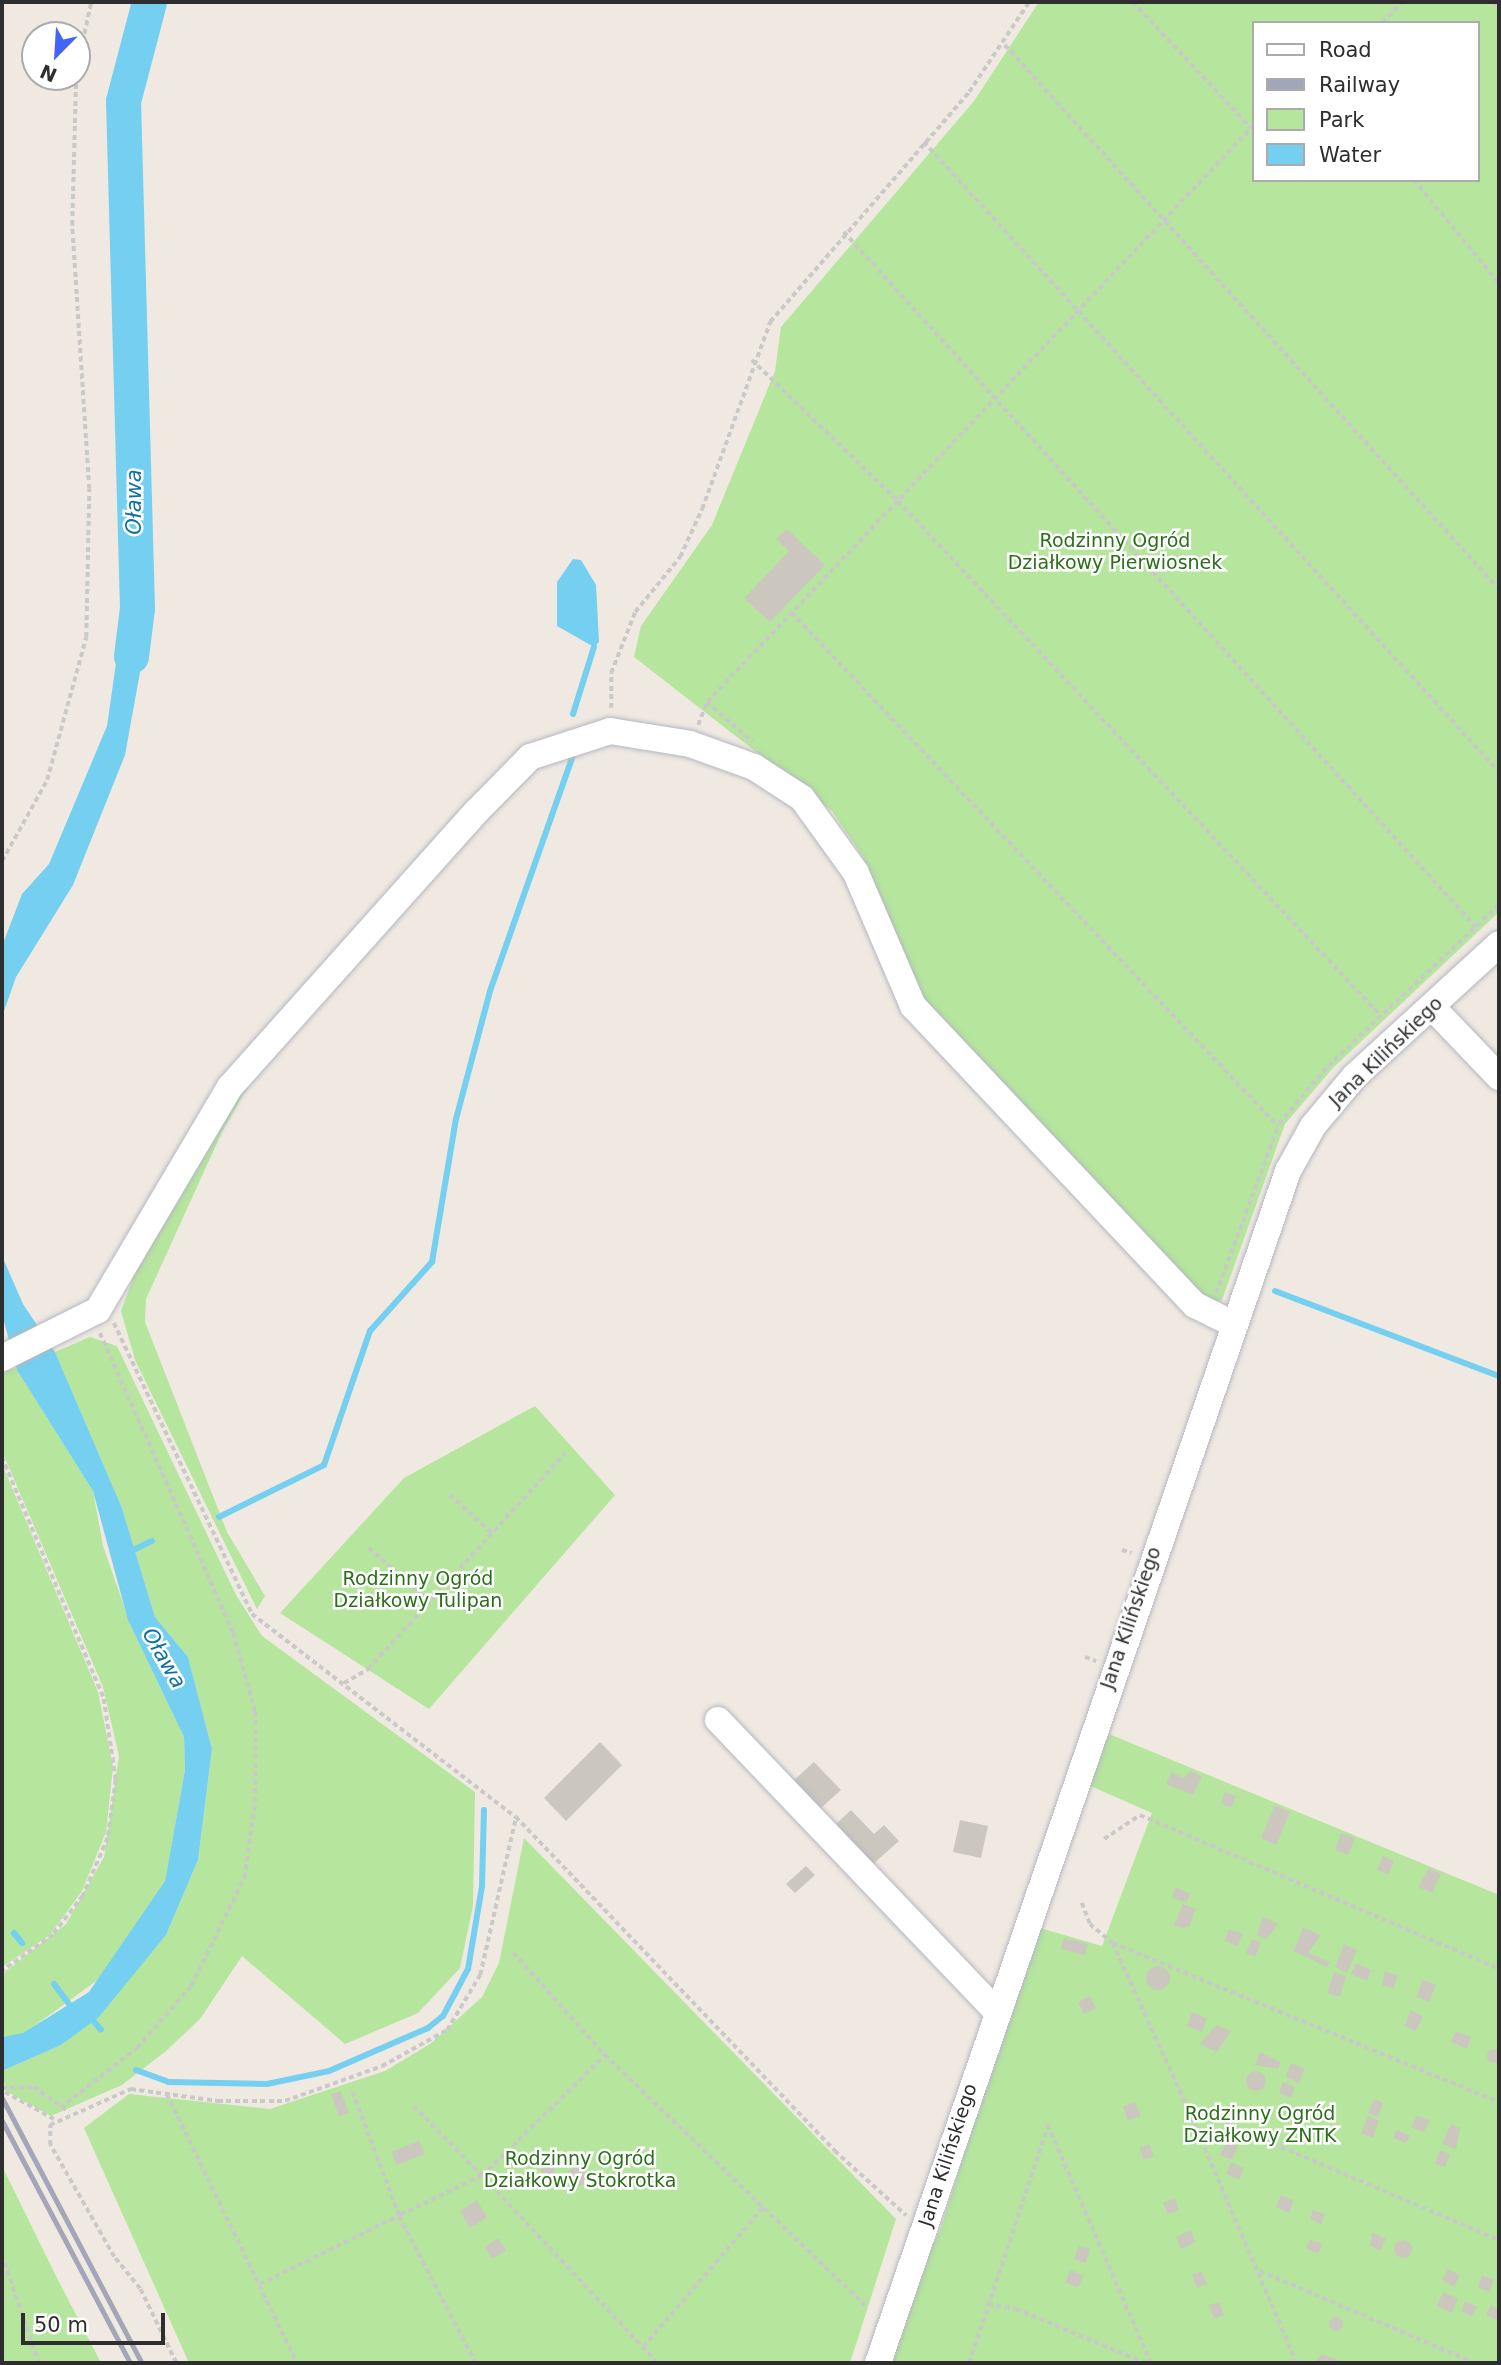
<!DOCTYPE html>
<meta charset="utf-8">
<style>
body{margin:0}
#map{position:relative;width:1501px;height:2365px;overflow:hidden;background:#efe9e1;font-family:"DejaVu Sans",sans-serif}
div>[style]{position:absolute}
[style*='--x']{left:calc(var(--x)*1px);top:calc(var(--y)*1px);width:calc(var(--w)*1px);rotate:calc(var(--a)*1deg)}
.green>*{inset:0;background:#b6e59e}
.water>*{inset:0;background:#75cff0}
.stream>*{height:6px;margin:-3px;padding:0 3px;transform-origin:3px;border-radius:3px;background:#75cff0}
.river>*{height:35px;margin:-17.5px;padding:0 17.5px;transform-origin:17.5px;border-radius:17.5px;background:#75cff0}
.building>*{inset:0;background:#cbc7bf}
.round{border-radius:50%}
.path>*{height:3.5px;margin-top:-1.75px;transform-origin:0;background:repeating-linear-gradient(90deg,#c9c9c9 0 5px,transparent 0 8.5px)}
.roads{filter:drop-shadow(0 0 2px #b4b7c1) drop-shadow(0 0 2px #b4b7c1)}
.minor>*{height:26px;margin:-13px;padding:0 13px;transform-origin:13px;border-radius:13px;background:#fff}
.rail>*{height:5px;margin:-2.5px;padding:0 2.5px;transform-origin:2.5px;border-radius:2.5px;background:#a3a6b8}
.path-bridge>*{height:3.5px;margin-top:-1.75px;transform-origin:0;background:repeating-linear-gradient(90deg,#c9c9c9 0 5px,transparent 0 8.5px)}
span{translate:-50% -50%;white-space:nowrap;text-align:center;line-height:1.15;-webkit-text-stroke:5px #fff;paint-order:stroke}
.park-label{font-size:19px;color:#2c6e1b}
.street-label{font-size:19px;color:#2e2e2e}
.water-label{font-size:21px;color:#0d6fa3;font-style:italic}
.frame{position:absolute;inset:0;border:4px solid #2e2e2e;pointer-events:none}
.legend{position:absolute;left:1252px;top:21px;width:228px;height:161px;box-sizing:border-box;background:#fff;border:2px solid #ababab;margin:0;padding:9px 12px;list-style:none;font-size:21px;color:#2e2e2e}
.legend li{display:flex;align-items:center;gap:14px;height:35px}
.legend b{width:35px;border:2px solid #ababab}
.north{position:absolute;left:21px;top:21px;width:70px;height:70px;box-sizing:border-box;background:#fff;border:2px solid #ababab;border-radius:50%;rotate:204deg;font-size:19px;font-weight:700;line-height:28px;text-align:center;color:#2e2e2e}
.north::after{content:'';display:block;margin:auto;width:24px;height:32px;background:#4264fb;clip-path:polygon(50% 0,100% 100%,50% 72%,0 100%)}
.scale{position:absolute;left:21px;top:2313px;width:144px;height:32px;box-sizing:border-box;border:4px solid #2e2e2e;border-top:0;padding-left:9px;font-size:21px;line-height:24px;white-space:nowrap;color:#2e2e2e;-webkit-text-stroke:5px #fff;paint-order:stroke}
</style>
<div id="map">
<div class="green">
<i style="clip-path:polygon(evenodd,1039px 2px,1499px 2px,1499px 912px,1333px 1068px,1285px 1124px,1222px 1300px,1209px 1303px,923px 1001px,863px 857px,832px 811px,634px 657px,641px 626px,712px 525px,775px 371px,781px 327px,974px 101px,1039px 2px,1254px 23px,1478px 23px,1478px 180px,1254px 180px,1254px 23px)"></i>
<i style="clip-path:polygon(260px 1066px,222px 1132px,146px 1299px,145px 1322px,227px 1532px,265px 1596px,257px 1609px,135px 1360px,121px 1311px,133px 1278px,223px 1115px)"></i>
<i style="clip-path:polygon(90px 1337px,117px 1346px,236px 1595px,262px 1636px,475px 1792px,473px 1906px,460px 1968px,418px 2013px,345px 2044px,242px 1956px,200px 2019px,166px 2051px,122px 2085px,51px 2116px,6px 2091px,2px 2071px,61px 2045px,97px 2018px,166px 1935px,198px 1860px,212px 1749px,188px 1657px,155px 1617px,122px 1508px,55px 1352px)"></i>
<i style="clip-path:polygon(16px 1368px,93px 1491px,103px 1546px,131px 1626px,184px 1737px,185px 1770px,165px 1881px,106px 1974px,23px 2034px,2px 2037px,2px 1974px,66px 1924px,104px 1857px,119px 1756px,103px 1687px,2px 1451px,2px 1373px)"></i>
<i style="clip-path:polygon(535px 1406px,615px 1495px,429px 1709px,280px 1613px,404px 1478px)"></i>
<i style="clip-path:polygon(2px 1464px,98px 1692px,113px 1767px,106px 1832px,82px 1891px,50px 1935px,2px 1967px)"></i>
<i style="clip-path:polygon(1109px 1734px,1499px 1895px,1499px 2363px,889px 2363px,920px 2267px,940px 2231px,1029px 1947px,1040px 1928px,1102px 1946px,1152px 1813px,1086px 1784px)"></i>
<i style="clip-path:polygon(524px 1838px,896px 2219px,850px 2363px,189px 2363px,84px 2128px,129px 2094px,270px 2109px,385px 2071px,430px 2044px,482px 1997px,499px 1963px)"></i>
<i style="clip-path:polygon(2px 2166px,57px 2278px,101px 2363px,2px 2363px)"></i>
</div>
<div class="water">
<i style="clip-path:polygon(573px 559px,581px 560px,596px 585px,599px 642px,594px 647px,557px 626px,557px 582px)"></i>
<i style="clip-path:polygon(152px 606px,125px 755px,73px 885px,16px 977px,2px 1017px,2px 946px,22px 894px,49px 864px,107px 726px,124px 607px)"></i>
<i style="clip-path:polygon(2px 1256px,23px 1304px,55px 1352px,122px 1508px,155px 1617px,188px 1657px,212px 1749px,198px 1860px,166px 1935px,98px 2018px,61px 2045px,2px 2071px,2px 2037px,23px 2033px,89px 1992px,165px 1881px,185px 1770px,184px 1737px,128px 1620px,93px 1491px,17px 1370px,2px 1314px)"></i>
</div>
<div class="stream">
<i style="--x:573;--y:714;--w:70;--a:-72.6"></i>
<i style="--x:1275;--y:1291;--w:240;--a:20.8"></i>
<i style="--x:219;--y:1517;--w:117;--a:-26.3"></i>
<i style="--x:324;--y:1465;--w:142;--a:-71.1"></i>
<i style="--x:370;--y:1331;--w:93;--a:-48.1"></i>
<i style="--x:432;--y:1262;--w:145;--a:-80.5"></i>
<i style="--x:456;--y:1119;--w:132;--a:-75.1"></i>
<i style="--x:490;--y:991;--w:252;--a:-70.6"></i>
<i style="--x:125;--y:1554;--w:30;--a:-26"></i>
<i style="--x:14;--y:1933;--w:13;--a:51"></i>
<i style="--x:54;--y:1984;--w:30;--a:53"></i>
<i style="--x:89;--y:2016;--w:18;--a:49"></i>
<i style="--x:136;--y:2070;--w:35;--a:20"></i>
<i style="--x:169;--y:2082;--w:98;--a:1.2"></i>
<i style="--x:267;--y:2084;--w:63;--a:-11.8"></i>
<i style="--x:329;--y:2071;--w:108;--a:-23.5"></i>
<i style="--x:428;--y:2028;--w:19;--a:-39"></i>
<i style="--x:443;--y:2016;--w:53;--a:-62"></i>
<i style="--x:468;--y:1969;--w:84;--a:-80.4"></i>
<i style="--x:482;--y:1886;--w:76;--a:-88.5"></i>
</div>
<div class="river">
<i style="--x:131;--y:656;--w:48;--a:-82.9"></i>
<i style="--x:137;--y:608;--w:507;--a:-91.58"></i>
<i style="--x:123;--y:101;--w:102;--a:-75.3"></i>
</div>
<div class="building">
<i style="clip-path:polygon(787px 529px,825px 565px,770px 622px,744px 598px,789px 551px,776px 539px)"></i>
<i style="clip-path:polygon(600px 1742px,622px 1765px,566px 1821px,544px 1798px)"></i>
<i style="clip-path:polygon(814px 1762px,841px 1790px,821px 1808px,794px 1780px)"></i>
<i style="clip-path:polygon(1190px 1771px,1202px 1776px,1193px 1795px,1166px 1784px,1171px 1772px,1184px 1778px)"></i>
<i style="clip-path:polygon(1225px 1792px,1236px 1796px,1231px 1808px,1221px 1803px)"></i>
<i style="clip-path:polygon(1275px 1805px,1290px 1812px,1276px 1845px,1261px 1838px)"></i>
<i style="clip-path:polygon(851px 1810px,874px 1834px,884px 1825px,899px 1841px,873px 1864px,836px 1824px)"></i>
<i style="clip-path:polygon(960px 1820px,988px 1826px,981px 1858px,953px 1852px)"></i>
<i style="clip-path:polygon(1341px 1833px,1355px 1838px,1348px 1855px,1335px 1850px)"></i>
<i style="clip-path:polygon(1383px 1856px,1394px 1861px,1388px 1875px,1377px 1870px)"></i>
<i style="clip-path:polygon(806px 1866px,815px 1875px,795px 1893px,786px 1884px)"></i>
<i style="clip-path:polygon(1429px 1868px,1441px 1874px,1432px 1893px,1418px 1887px)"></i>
<i style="clip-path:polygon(1176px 1887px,1190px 1894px,1186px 1903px,1172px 1897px)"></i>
<i style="clip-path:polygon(1183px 1904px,1196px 1909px,1189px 1927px,1181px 1928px,1174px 1925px)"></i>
<i style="clip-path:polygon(1263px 1917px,1278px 1924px,1267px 1939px,1257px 1935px)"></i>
<i style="clip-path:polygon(1303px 1927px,1321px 1935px,1308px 1953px,1330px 1962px,1327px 1967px,1294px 1951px)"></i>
<i style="clip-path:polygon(1229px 1929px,1243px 1934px,1237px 1946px,1224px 1941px)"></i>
<i style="clip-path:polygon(1064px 1938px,1088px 1944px,1085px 1955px,1061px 1949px)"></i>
<i style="clip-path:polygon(1252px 1939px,1261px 1943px,1255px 1957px,1246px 1953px)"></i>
<i style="clip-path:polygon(1344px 1944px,1357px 1950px,1347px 1973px,1335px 1967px)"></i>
<i style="clip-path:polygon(1356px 1963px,1371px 1970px,1367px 1981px,1351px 1974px)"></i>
<i class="round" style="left:1146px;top:1966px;width:24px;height:24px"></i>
<i style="clip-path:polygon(1385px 1971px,1398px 1976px,1393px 1989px,1382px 1985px)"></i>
<i style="clip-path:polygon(1334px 1972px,1346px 1976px,1340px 1997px,1327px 1993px)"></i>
<i style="clip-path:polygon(1423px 1980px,1436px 1985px,1429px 2002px,1416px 1997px)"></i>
<i style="clip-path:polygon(1090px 1996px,1096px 2008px,1084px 2014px,1078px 2002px)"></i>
<i style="clip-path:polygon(1411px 2010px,1423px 2016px,1416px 2031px,1404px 2026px)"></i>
<i style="clip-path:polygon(1192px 2012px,1207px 2018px,1202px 2032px,1187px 2026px)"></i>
<i style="clip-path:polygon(1216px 2025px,1231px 2031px,1217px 2052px,1200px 2044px)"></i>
<i style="clip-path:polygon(1456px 2031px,1471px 2037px,1467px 2049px,1451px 2042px)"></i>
<i class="round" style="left:1487px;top:2049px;width:14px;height:14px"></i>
<i style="clip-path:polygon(1260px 2052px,1281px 2062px,1278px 2069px,1255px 2065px)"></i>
<i style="clip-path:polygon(1291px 2063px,1305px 2069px,1299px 2083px,1285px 2077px)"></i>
<i class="round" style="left:1246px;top:2071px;width:20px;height:20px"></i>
<i style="clip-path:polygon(1283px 2082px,1295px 2087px,1291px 2098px,1279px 2093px)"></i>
<i style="clip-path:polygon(341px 2091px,349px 2113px,339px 2116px,331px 2094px)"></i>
<i style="clip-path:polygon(1374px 2099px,1383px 2103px,1378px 2117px,1368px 2113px)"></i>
<i style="clip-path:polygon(1135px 2102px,1141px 2116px,1128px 2121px,1123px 2107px)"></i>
<i style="clip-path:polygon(1417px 2115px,1430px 2121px,1424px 2132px,1411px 2127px)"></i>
<i style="clip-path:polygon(1368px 2116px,1379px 2121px,1373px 2138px,1361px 2133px)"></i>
<i style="clip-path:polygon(1451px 2124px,1460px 2128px,1456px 2150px,1442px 2144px)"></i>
<i style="clip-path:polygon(1396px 2130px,1410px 2135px,1406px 2143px,1393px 2138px)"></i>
<i style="clip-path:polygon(1227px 2140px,1238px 2146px,1232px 2160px,1220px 2155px)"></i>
<i style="clip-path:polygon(419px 2141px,425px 2154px,397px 2165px,391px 2152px)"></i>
<i style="clip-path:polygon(1149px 2144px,1154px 2156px,1144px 2160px,1139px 2148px)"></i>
<i style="clip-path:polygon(1440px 2150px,1450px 2154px,1445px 2167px,1435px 2164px)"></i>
<i style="clip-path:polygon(1231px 2162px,1244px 2168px,1239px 2180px,1226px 2174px)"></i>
<i class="round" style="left:541px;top:2163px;width:14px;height:14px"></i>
<i class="round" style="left:568px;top:2166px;width:20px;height:20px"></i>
<i style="clip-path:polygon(1281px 2195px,1294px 2201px,1289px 2213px,1276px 2207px)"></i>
<i style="clip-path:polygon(1175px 2198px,1179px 2210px,1168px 2214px,1163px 2203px)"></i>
<i style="clip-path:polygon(477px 2200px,487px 2218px,470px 2228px,460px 2211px)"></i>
<i style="clip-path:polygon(1313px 2210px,1325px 2214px,1321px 2224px,1310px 2219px)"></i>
<i style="clip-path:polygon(1191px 2230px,1196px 2242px,1181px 2249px,1176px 2237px)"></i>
<i style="clip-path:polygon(1372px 2232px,1386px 2239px,1380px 2251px,1370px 2246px)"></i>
<i style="clip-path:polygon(498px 2238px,506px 2251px,492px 2259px,485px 2247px)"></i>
<i style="clip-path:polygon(1310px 2239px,1322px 2244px,1318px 2254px,1306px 2248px)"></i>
<i class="round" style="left:1394px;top:2240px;width:18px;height:18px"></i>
<i style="clip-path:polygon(1079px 2246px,1090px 2249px,1086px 2263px,1074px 2259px)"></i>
<i style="clip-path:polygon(1448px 2269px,1460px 2275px,1454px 2287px,1442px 2280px)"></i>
<i style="clip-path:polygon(1070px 2270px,1084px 2275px,1078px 2288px,1065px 2282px)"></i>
<i style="clip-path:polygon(1201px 2271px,1207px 2284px,1197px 2288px,1192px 2275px)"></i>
<i style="clip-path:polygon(1482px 2275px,1494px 2280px,1489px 2292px,1478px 2287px)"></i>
<i style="clip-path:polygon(1443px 2292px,1458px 2298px,1452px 2313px,1437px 2306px)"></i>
<i style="clip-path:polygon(1465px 2301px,1477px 2307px,1472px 2316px,1461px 2311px)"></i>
<i style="clip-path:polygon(1219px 2302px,1224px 2315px,1214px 2319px,1209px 2305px)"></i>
<i style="clip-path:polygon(1491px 2305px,1499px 2309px,1499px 2321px,1486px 2315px)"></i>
<i class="round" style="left:1329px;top:2317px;width:14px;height:14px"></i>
<i style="clip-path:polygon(1322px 2354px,1346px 2363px,1314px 2363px)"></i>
</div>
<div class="path">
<i style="--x:1133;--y:2;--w:173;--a:46.9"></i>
<i style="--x:1494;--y:2;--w:8;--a:50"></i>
<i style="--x:1382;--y:23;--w:29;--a:-46"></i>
<i style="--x:1005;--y:45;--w:735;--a:47.76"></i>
<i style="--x:77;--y:67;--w:66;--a:-77.8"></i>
<i style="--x:924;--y:142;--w:853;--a:47.61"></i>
<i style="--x:1414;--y:180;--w:134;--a:50.5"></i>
<i style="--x:844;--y:232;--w:939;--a:47.72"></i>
<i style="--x:752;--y:360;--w:203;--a:44"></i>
<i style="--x:898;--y:501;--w:705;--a:46.84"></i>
<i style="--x:792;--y:613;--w:707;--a:46.55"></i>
<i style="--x:707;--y:702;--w:61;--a:41"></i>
<i style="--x:611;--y:708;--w:35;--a:-90"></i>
<i style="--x:611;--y:673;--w:66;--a:-68.5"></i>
<i style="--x:635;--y:612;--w:71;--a:-50.7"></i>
<i style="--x:680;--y:557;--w:53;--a:-65.4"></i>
<i style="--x:702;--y:509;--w:199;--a:-70"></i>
<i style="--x:770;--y:322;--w:304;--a:-49.1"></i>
<i style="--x:969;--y:92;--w:108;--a:-56.3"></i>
<i style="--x:698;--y:725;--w:25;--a:-69"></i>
<i style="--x:707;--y:702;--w:795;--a:-46.53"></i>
<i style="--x:2;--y:861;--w:93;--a:-60.9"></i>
<i style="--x:47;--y:780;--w:148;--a:-74.7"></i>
<i style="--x:86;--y:637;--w:148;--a:-88.8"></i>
<i style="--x:89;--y:489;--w:265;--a:-93.7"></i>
<i style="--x:72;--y:225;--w:148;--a:-88.5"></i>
<i style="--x:1216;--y:1293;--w:180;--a:-69.6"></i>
<i style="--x:1279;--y:1124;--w:76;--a:-49.8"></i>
<i style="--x:1328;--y:1066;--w:235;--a:-43.3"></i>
<i style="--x:114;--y:1323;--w:322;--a:64.6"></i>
<i style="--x:252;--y:1614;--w:333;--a:37.6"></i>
<i style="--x:2;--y:1457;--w:263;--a:67.1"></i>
<i style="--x:104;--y:1699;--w:82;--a:81.6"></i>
<i style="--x:116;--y:1780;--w:59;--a:97.9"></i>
<i style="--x:108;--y:1838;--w:63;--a:113.3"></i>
<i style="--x:83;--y:1896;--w:49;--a:127.6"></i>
<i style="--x:53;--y:1935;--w:62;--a:144.8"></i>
<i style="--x:450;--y:1495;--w:57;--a:42.1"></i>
<i style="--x:369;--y:1548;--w:81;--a:41.5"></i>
<i style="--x:1122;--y:1550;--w:10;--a:17"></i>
<i style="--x:1085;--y:1657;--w:12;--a:20"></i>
<i style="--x:344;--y:1683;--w:28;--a:-30"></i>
<i style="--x:368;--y:1669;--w:292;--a:-47.6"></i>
<i style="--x:1104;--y:1839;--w:43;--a:-33.7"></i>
<i style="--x:1140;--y:1815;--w:391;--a:23.2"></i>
<i style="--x:1082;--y:1903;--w:22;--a:69"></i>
<i style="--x:1090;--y:1924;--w:30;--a:40"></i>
<i style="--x:1113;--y:1943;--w:417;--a:22.4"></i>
<i style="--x:1113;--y:1943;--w:180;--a:65.7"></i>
<i style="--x:1187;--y:2107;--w:339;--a:23.1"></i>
<i style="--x:514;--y:1953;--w:137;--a:48.3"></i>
<i style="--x:2;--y:2088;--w:32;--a:-2"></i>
<i style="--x:34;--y:2087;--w:43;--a:35.5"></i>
<i style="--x:5;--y:2092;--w:56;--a:28.9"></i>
<i style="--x:167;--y:2094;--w:299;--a:64.2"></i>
<i style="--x:414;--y:2106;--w:98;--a:45.8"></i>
<i style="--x:482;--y:2176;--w:92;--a:154.3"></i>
<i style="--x:399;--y:2216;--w:166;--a:62.4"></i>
<i style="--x:60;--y:2108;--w:98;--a:-37.9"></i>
<i style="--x:137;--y:2048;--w:82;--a:-48.9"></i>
<i style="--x:191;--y:1986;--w:120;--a:-63.9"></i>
<i style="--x:244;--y:1878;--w:77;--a:-81.8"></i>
<i style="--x:255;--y:1802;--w:90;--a:-90"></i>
<i style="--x:255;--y:1712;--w:82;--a:-105.6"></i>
<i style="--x:233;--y:1633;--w:329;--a:-114"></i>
<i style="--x:1188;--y:2109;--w:276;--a:66.8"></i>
<i style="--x:2;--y:2255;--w:114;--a:71.1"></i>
<i style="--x:1260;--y:2271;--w:234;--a:23.2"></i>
<i style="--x:260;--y:2284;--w:155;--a:-26.1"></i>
<i style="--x:399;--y:2216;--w:136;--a:-110.7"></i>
<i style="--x:988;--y:2304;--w:28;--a:10"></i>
<i style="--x:1016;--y:2309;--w:141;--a:22.6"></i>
<i style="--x:643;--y:2347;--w:187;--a:-49.3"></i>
<i style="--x:176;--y:2363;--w:82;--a:-115.9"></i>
<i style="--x:140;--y:2289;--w:41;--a:-129.1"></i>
<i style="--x:114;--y:2257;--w:129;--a:-119.7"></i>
<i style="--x:50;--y:2145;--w:20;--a:-90"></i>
<i style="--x:50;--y:2125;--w:89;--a:-24"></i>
<i style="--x:131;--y:2089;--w:88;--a:7.9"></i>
<i style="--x:218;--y:2101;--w:67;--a:0"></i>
<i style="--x:285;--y:2101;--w:103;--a:-19.8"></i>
<i style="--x:382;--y:2066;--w:74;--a:-29"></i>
<i style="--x:447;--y:2030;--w:64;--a:-59"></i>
<i style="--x:480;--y:1975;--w:162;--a:-77.2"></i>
<i style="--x:516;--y:1817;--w:462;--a:46.3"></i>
<i style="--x:835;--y:2151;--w:96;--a:42"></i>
<i style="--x:657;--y:2363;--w:256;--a:-133.1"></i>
<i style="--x:482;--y:2176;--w:173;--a:-44.5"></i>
<i style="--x:605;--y:2055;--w:361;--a:43.9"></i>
<i style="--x:969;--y:2363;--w:251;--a:-71.6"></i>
<i style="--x:1048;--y:2125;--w:259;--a:66.6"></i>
</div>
<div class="roads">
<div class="minor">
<i style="--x:1432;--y:1007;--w:97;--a:46.3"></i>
<i style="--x:2;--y:1358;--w:107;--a:-26.6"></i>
<i style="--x:98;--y:1310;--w:259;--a:-59.4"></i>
<i style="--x:230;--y:1087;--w:370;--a:-48.2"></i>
<i style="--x:477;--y:811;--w:76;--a:-45.5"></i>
<i style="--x:530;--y:757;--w:84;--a:-18"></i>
<i style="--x:610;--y:731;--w:81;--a:9.2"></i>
<i style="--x:690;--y:744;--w:68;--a:19.8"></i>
<i style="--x:754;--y:767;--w:57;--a:32.9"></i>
<i style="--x:802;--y:798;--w:92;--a:54.2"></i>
<i style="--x:856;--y:873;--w:145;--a:66.8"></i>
<i style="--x:913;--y:1006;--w:411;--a:46.7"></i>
<i style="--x:1195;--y:1305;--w:42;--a:26.6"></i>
<i style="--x:718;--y:1720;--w:401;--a:46.3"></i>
<i style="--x:878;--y:2363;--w:1261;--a:-71.02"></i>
<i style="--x:1288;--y:1171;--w:51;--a:-60.9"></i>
<i style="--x:1313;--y:1126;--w:65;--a:-50"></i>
<i style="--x:1355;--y:1076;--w:195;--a:-42.5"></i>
</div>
</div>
<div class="rail">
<i style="--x:2;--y:2098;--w:300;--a:62.2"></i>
<i style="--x:2;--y:2121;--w:274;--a:62.1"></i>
</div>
<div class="path-bridge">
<i style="--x:2;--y:2086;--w:7;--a:63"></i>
</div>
<div class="park-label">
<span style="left:1115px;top:552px">Rodzinny Ogród<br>Działkowy Pierwiosnek</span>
<span style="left:418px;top:1590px">Rodzinny Ogród<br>Działkowy Tulipan</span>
<span style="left:1260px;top:2125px">Rodzinny Ogród<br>Działkowy ZNTK</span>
<span style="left:580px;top:2170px">Rodzinny Ogród<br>Działkowy Stokrotka</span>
</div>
<div class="street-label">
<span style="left:1386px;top:1052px;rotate:-44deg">Jana Kilińskiego</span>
<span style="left:1131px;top:1618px;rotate:-71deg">Jana Kilińskiego</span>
<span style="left:948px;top:2155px;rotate:-72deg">Jana Kilińskiego</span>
</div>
<div class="water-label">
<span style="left:134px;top:502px;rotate:-90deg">Oława</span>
<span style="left:164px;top:1658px;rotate:60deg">Oława</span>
</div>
<div class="frame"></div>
<ul class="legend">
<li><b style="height:9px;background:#fff"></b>Road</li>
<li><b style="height:9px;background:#a3a6b8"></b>Railway</li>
<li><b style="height:19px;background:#b6e59e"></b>Park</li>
<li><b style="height:19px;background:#75cff0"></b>Water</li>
</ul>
<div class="north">N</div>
<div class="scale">50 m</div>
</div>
